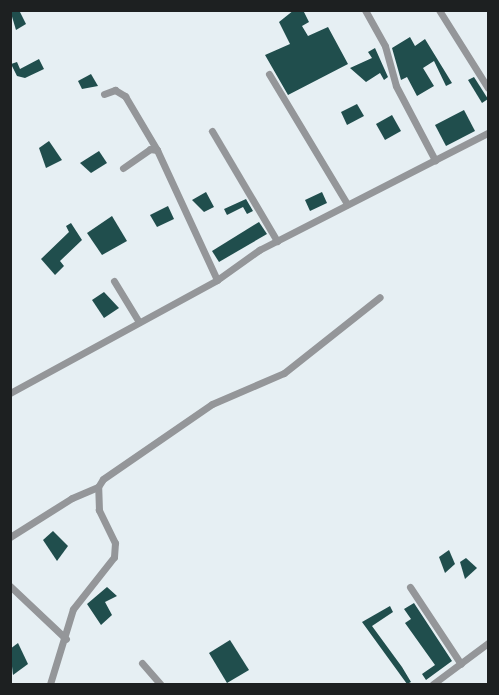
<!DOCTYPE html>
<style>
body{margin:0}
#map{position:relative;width:499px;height:695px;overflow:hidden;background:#e6eff3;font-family:Barlow,sans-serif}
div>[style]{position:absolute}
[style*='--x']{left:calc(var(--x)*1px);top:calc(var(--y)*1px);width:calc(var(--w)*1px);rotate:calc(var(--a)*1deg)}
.building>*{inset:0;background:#204e4d}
.minor>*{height:7px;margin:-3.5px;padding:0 3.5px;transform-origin:3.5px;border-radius:3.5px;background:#949699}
span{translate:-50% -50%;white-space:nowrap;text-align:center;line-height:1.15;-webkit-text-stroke:6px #f5fcff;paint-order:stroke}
.frame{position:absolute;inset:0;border:12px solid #1d2021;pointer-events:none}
</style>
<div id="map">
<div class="building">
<i style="clip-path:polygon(10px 10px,19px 10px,26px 24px,16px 30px)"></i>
<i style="clip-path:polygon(294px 10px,303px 10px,309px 22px,302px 26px,308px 36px,328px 27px,348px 64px,288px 95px,265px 55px,290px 44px,279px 22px)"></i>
<i style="clip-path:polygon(410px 37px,415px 46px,425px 39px,452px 83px,446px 86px,434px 61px,423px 68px,434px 86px,417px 96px,407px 77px,401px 80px,392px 48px)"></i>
<i style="clip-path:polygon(375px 48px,388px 77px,384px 80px,380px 73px,366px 82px,350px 68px,372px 58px,368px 52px)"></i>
<i style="clip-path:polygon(39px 59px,44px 69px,25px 78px,17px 76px,11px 64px,17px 62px,20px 69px)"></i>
<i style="clip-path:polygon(91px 74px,98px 86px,82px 89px,78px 81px)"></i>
<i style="clip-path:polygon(474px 77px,488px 99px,482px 103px,468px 80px)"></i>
<i style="clip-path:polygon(357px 104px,364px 116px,347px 125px,341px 112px)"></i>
<i style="clip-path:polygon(464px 110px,475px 131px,446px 146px,435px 125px)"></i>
<i style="clip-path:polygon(392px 115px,401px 131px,385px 140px,376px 124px)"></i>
<i style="clip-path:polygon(49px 141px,62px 160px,46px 168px,39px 148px)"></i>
<i style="clip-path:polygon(99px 151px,107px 163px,91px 173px,80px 163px)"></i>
<i style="clip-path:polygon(206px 192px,214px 207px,204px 212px,192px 200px)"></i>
<i style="clip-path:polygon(322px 192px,327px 203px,310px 211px,305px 200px)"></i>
<i style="clip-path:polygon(246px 199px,253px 211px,247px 214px,243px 207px,227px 215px,224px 209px)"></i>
<i style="clip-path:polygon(168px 206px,174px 219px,157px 227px,150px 215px)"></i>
<i style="clip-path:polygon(112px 216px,127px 241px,102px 255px,87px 233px)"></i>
<i style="clip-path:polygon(259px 222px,267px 234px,219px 262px,212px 251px)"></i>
<i style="clip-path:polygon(71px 223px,82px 240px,60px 261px,64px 266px,55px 275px,41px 259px,69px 232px,66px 226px)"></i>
<i style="clip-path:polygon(104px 292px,119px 308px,104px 318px,92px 300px)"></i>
<i style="clip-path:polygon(53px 531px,68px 546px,57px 561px,43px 540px)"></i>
<i style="clip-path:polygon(449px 550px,455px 564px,445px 573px,439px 557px)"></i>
<i style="clip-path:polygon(466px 558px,477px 568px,465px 579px,460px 562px)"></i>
<i style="clip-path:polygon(107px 587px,117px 596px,105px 602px,112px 615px,101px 625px,87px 604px)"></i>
<i style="clip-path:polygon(414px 603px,452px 661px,426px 680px,422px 674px,435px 665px,405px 623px,411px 619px,404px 609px)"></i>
<i style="clip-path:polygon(390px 606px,393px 612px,372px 626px,402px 667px,411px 682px,407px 684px,362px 622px)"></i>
<i style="clip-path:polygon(230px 640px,249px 670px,227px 683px,209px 653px)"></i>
<i style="clip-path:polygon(18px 643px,28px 664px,13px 675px,10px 649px)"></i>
</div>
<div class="minor">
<i style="--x:365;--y:10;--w:41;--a:60.9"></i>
<i style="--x:385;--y:46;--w:41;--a:74.6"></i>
<i style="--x:396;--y:86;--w:84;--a:62.2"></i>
<i style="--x:439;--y:10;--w:92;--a:57.9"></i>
<i style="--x:269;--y:74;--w:152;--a:59"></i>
<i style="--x:104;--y:94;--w:12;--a:-20"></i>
<i style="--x:115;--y:90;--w:12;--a:31"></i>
<i style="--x:125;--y:96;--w:63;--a:59.3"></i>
<i style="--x:212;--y:131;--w:128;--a:59.4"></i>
<i style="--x:123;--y:168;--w:33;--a:-35"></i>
<i style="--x:150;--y:149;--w:7;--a:8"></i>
<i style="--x:157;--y:150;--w:143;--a:65.2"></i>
<i style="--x:114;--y:281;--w:48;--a:58.6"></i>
<i style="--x:10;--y:393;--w:236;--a:-28.6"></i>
<i style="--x:217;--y:280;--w:52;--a:-35.5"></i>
<i style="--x:259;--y:250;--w:257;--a:-27.1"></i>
<i style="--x:10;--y:537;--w:73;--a:-32.2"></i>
<i style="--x:72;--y:498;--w:28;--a:-23"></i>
<i style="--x:10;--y:586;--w:77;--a:43.4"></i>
<i style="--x:410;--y:587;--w:92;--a:56.5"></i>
<i style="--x:142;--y:663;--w:28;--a:49"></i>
<i style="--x:50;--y:684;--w:78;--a:-73"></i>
<i style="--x:73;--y:609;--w:66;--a:-51.7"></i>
<i style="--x:114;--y:557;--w:14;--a:-86"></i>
<i style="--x:115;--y:543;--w:37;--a:-116"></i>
<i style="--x:99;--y:510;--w:23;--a:-92"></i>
<i style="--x:98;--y:487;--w:9;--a:-58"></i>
<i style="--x:103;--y:479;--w:132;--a:-34.5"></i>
<i style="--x:212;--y:404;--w:78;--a:-23.3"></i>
<i style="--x:284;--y:373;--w:122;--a:-38.4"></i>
<i style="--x:433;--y:684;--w:69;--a:-36.7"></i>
</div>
<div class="frame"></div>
</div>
